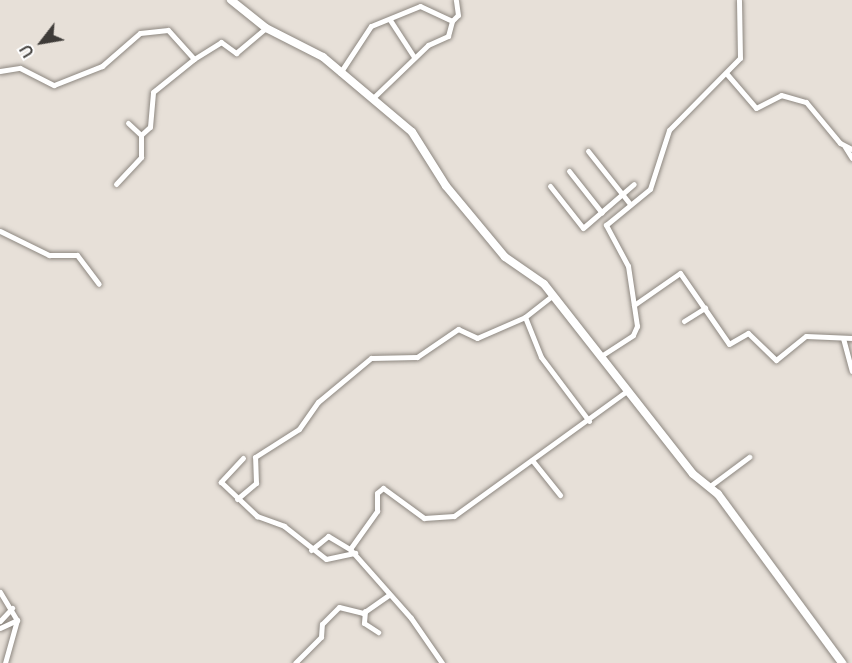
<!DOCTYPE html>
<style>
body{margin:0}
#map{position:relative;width:852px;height:663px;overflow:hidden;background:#e7e0d8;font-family:Manrope,sans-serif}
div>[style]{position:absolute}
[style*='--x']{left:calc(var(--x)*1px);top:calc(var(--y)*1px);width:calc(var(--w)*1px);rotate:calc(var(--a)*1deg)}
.roads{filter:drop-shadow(0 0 2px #8d8780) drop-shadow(0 0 2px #8d8780)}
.street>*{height:5px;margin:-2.5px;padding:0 2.5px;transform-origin:2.5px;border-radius:2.5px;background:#fff}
.secondary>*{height:8px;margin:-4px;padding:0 4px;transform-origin:4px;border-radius:4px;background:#fff}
span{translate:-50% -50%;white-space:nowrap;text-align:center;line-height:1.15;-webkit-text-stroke:4.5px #fff;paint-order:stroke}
.north{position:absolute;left:12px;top:12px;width:60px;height:60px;-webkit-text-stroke:4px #fff;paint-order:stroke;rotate:239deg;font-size:16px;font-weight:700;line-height:24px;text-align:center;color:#3e3b38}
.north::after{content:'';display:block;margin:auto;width:21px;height:27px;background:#3e3b38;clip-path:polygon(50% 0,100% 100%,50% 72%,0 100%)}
</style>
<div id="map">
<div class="roads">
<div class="street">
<i style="--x:390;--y:20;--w:44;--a:57"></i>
<i style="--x:0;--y:71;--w:20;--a:-9"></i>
<i style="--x:20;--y:68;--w:38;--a:27"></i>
<i style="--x:54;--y:85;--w:52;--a:-21.6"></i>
<i style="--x:102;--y:66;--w:50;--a:-41"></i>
<i style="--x:140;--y:33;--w:28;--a:-6"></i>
<i style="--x:168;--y:30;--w:39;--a:48"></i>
<i style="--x:194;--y:59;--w:32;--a:-32"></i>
<i style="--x:221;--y:42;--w:19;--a:36"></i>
<i style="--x:236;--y:53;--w:39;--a:-40"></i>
<i style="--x:340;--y:73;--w:56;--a:-56.6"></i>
<i style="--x:371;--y:26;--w:53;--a:-22.2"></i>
<i style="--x:420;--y:6;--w:35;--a:25"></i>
<i style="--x:452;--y:21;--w:8;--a:-45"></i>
<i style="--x:458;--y:15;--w:15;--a:-98"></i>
<i style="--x:726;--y:73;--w:46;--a:49.4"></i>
<i style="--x:756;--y:108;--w:28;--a:-27"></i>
<i style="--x:781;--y:95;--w:26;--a:16"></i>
<i style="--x:806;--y:102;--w:53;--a:50.3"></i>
<i style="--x:840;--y:143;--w:13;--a:27"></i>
<i style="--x:374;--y:97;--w:75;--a:-43.9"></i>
<i style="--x:428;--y:45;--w:22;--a:-24"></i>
<i style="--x:448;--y:36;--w:16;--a:-75"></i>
<i style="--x:128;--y:123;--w:18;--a:43"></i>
<i style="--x:141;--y:135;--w:12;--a:-42"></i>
<i style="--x:150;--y:127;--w:35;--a:-85"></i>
<i style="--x:153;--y:92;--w:53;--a:-38.8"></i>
<i style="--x:845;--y:147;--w:13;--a:58"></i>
<i style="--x:588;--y:151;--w:68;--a:51.6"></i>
<i style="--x:569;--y:171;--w:53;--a:51.8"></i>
<i style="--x:116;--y:184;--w:37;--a:-47"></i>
<i style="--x:141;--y:157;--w:22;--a:-90"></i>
<i style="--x:550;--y:186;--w:53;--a:51.8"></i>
<i style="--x:583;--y:228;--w:67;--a:-40.8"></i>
<i style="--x:0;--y:231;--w:55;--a:26.1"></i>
<i style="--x:49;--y:255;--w:28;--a:0"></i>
<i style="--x:77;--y:255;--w:36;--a:53"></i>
<i style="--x:634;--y:305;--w:56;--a:-34.8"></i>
<i style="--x:680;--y:273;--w:86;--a:55.4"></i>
<i style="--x:729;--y:344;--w:22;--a:-30"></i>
<i style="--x:748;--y:333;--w:39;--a:44"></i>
<i style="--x:776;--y:360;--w:38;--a:-39"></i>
<i style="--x:806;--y:336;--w:46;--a:2.5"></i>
<i style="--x:525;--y:317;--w:43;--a:68.2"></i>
<i style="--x:541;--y:357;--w:80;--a:53.1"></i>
<i style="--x:684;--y:321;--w:25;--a:-32"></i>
<i style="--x:843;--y:338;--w:34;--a:75"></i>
<i style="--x:601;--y:356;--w:38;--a:-33"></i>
<i style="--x:633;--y:335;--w:10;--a:-66"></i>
<i style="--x:637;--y:326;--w:61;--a:-98.5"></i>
<i style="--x:628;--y:266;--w:47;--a:-118.2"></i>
<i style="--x:606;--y:225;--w:57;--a:-39.3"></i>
<i style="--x:650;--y:189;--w:62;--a:-72.1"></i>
<i style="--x:669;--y:130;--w:101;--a:-45.4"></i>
<i style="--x:740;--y:58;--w:58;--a:-91"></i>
<i style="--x:243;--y:458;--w:33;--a:133"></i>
<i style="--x:221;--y:482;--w:50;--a:43.4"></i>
<i style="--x:257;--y:516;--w:29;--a:20"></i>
<i style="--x:284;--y:526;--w:53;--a:38.2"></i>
<i style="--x:326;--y:559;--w:30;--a:-12"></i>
<i style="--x:532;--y:460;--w:45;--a:51.3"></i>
<i style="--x:710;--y:486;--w:49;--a:-36.6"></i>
<i style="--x:237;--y:499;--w:25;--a:-40"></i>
<i style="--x:256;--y:483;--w:26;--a:-92"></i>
<i style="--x:255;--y:457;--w:52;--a:-32.5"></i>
<i style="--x:299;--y:429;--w:33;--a:-55"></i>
<i style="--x:318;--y:402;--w:69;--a:-39.7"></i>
<i style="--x:371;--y:358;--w:46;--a:-1.2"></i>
<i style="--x:417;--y:357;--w:50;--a:-34.3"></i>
<i style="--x:458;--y:329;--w:21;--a:25"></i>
<i style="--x:477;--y:338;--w:52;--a:-23.6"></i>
<i style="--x:525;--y:317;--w:34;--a:-38"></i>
<i style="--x:311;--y:550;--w:22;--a:-39"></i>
<i style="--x:328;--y:536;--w:26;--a:31"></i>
<i style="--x:0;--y:592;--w:33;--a:59"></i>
<i style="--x:17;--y:620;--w:45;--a:105.6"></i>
<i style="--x:365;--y:611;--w:12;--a:95"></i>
<i style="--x:364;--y:623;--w:17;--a:33"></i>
<i style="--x:0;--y:621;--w:18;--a:-47"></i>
<i style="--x:0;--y:628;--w:19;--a:-25"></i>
<i style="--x:295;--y:663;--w:37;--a:-45"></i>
<i style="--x:321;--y:637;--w:13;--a:-86"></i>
<i style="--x:322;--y:624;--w:24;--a:-45"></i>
<i style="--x:339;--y:607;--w:25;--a:14"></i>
<i style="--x:363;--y:613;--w:32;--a:-35"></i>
<i style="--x:442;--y:663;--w:55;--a:-124.6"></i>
<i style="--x:411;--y:618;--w:92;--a:-131.5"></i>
<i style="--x:350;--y:549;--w:47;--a:-54.6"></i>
<i style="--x:377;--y:511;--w:18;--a:-90"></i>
<i style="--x:377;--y:493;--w:8;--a:-40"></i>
<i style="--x:383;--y:488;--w:51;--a:36.2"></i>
<i style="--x:424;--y:518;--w:30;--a:-4"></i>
<i style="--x:454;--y:516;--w:215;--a:-35.9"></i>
</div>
<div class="secondary">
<i style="--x:231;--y:0;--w:45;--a:38.7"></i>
<i style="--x:266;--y:28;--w:64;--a:27"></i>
<i style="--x:323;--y:57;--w:116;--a:40.1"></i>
<i style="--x:412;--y:132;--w:64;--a:57.8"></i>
<i style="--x:446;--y:186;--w:92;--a:50.3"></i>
<i style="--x:505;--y:257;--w:47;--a:34.7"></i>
<i style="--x:544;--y:284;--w:241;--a:51.9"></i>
<i style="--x:693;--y:474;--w:32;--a:39"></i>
<i style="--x:718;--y:494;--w:210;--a:53.7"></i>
</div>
</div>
<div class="north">U</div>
</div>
